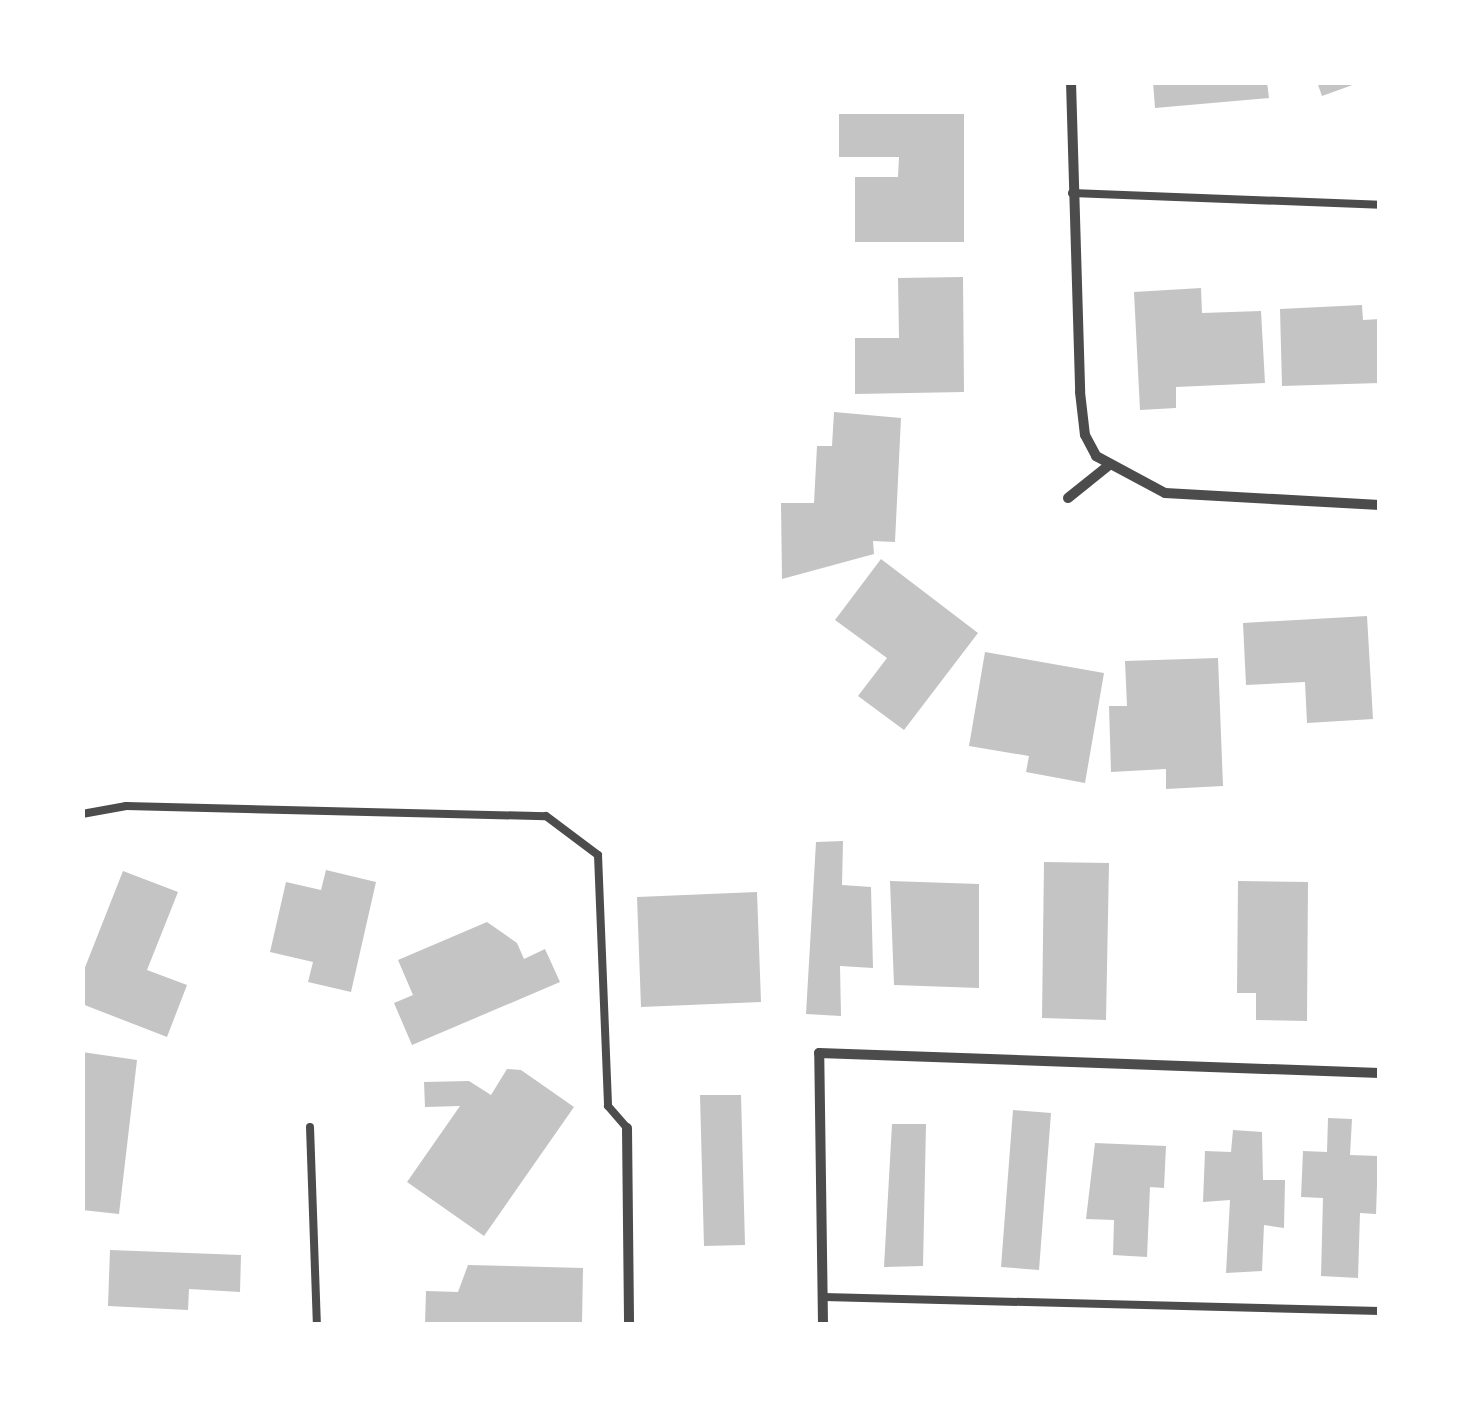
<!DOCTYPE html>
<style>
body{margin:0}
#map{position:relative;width:1462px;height:1407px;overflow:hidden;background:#fff;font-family:"Alegreya Sans",sans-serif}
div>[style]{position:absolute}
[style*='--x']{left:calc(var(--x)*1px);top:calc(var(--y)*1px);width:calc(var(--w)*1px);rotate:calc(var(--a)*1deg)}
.building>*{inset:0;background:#c4c4c4}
.service>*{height:8px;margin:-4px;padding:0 4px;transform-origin:4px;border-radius:4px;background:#4c4c4c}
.minor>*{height:10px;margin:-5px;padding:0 5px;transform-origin:5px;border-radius:5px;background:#4c4c4c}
span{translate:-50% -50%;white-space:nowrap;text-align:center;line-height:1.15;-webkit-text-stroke:10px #fff;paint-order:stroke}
.frame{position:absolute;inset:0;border:85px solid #fff;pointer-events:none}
</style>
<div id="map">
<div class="building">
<i style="clip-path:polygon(1153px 82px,1267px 82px,1269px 98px,1155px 108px)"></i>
<i style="clip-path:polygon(1317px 82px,1358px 82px,1358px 83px,1322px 96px)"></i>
<i style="clip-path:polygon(839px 114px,964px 114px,964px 242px,855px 242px,855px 177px,898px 177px,899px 157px,839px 157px)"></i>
<i style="clip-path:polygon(963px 277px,964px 392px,855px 394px,855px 338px,899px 338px,898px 278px)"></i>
<i style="clip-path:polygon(1201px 288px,1202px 313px,1261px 311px,1265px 383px,1176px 387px,1176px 408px,1140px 410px,1134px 292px)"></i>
<i style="clip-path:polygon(1362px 305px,1363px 320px,1380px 319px,1380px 383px,1282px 386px,1280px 309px)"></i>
<i style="clip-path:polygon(834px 412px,901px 418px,895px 542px,873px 541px,874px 554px,782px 579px,781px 503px,814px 503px,817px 446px,832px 446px)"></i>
<i style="clip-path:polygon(881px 559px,978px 633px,904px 730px,858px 696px,887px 658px,835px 620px)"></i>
<i style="clip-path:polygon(1367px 616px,1373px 719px,1307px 723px,1305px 682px,1246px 685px,1243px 623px)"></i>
<i style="clip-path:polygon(985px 652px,1104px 673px,1085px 783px,1026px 772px,1029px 756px,969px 746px)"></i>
<i style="clip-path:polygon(1218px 658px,1223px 786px,1166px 789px,1166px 769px,1111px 772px,1109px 706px,1127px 706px,1125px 661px)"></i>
<i style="clip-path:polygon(843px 841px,842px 885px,871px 887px,873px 968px,840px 966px,841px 1016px,806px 1014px,816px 842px)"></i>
<i style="clip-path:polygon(1044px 862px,1109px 863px,1106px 1020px,1042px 1018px)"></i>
<i style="clip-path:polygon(326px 870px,376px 882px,351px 992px,308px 982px,313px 962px,270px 952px,286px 882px,321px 890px)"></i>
<i style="clip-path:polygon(123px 871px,178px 892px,147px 970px,187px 985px,167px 1037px,82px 1004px,82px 975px)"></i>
<i style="clip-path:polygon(890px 881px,979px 884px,979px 988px,894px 985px)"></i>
<i style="clip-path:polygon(1238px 881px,1308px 882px,1307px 1021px,1256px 1020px,1256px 993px,1237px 993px)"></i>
<i style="clip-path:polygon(757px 892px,761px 1002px,641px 1007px,637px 897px)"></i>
<i style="clip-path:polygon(487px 922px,517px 943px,524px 959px,545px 949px,560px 982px,412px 1045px,394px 1003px,413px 995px,398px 960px)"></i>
<i style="clip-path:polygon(82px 1052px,137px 1060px,119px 1214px,82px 1210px)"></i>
<i style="clip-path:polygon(507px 1069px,521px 1070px,574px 1107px,484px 1236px,407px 1182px,460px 1106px,425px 1107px,424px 1082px,469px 1081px,491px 1095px)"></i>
<i style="clip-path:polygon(700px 1095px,741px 1095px,745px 1245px,704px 1246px)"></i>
<i style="clip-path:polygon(1013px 1110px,1051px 1113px,1039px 1270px,1001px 1267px)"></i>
<i style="clip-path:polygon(1328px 1118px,1352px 1119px,1350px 1155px,1378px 1156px,1376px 1214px,1360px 1213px,1358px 1278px,1321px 1276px,1323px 1198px,1301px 1197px,1303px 1151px,1327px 1152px)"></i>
<i style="clip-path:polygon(892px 1124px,926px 1124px,923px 1266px,884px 1267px)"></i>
<i style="clip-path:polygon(1233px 1130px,1262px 1132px,1263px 1180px,1285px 1180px,1284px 1228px,1264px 1225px,1262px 1271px,1226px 1273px,1230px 1200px,1203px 1202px,1205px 1151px,1231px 1152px)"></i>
<i style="clip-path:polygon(1095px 1143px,1166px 1146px,1164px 1188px,1150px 1187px,1147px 1257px,1113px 1255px,1114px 1220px,1086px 1219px)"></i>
<i style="clip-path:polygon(110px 1250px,241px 1255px,240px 1292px,189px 1289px,188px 1310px,108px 1306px)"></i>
<i style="clip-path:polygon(468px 1265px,583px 1268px,582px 1324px,425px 1324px,426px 1291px,458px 1292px)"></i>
</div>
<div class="service">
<i style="--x:1072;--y:193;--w:308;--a:2.2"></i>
<i style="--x:82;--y:814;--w:45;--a:-10.3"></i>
<i style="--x:126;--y:806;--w:420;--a:1.4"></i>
<i style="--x:546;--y:816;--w:65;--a:36.9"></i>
<i style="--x:598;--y:855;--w:251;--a:87.7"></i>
<i style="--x:608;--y:1106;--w:29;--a:49"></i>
<i style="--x:310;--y:1127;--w:197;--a:88"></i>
<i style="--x:824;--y:1297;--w:556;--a:1.44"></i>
</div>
<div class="minor">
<i style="--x:1071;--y:82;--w:310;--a:88.3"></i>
<i style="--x:1080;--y:392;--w:43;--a:83.4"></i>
<i style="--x:1085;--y:435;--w:24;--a:62"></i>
<i style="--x:1096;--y:456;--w:78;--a:28.2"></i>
<i style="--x:1165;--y:493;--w:215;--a:3.2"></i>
<i style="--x:1068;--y:498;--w:53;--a:-38.8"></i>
<i style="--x:627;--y:1128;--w:196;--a:89.4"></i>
<i style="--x:823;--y:1324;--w:271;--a:-90.8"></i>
<i style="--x:819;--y:1053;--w:561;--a:2.04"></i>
</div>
<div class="frame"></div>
</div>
